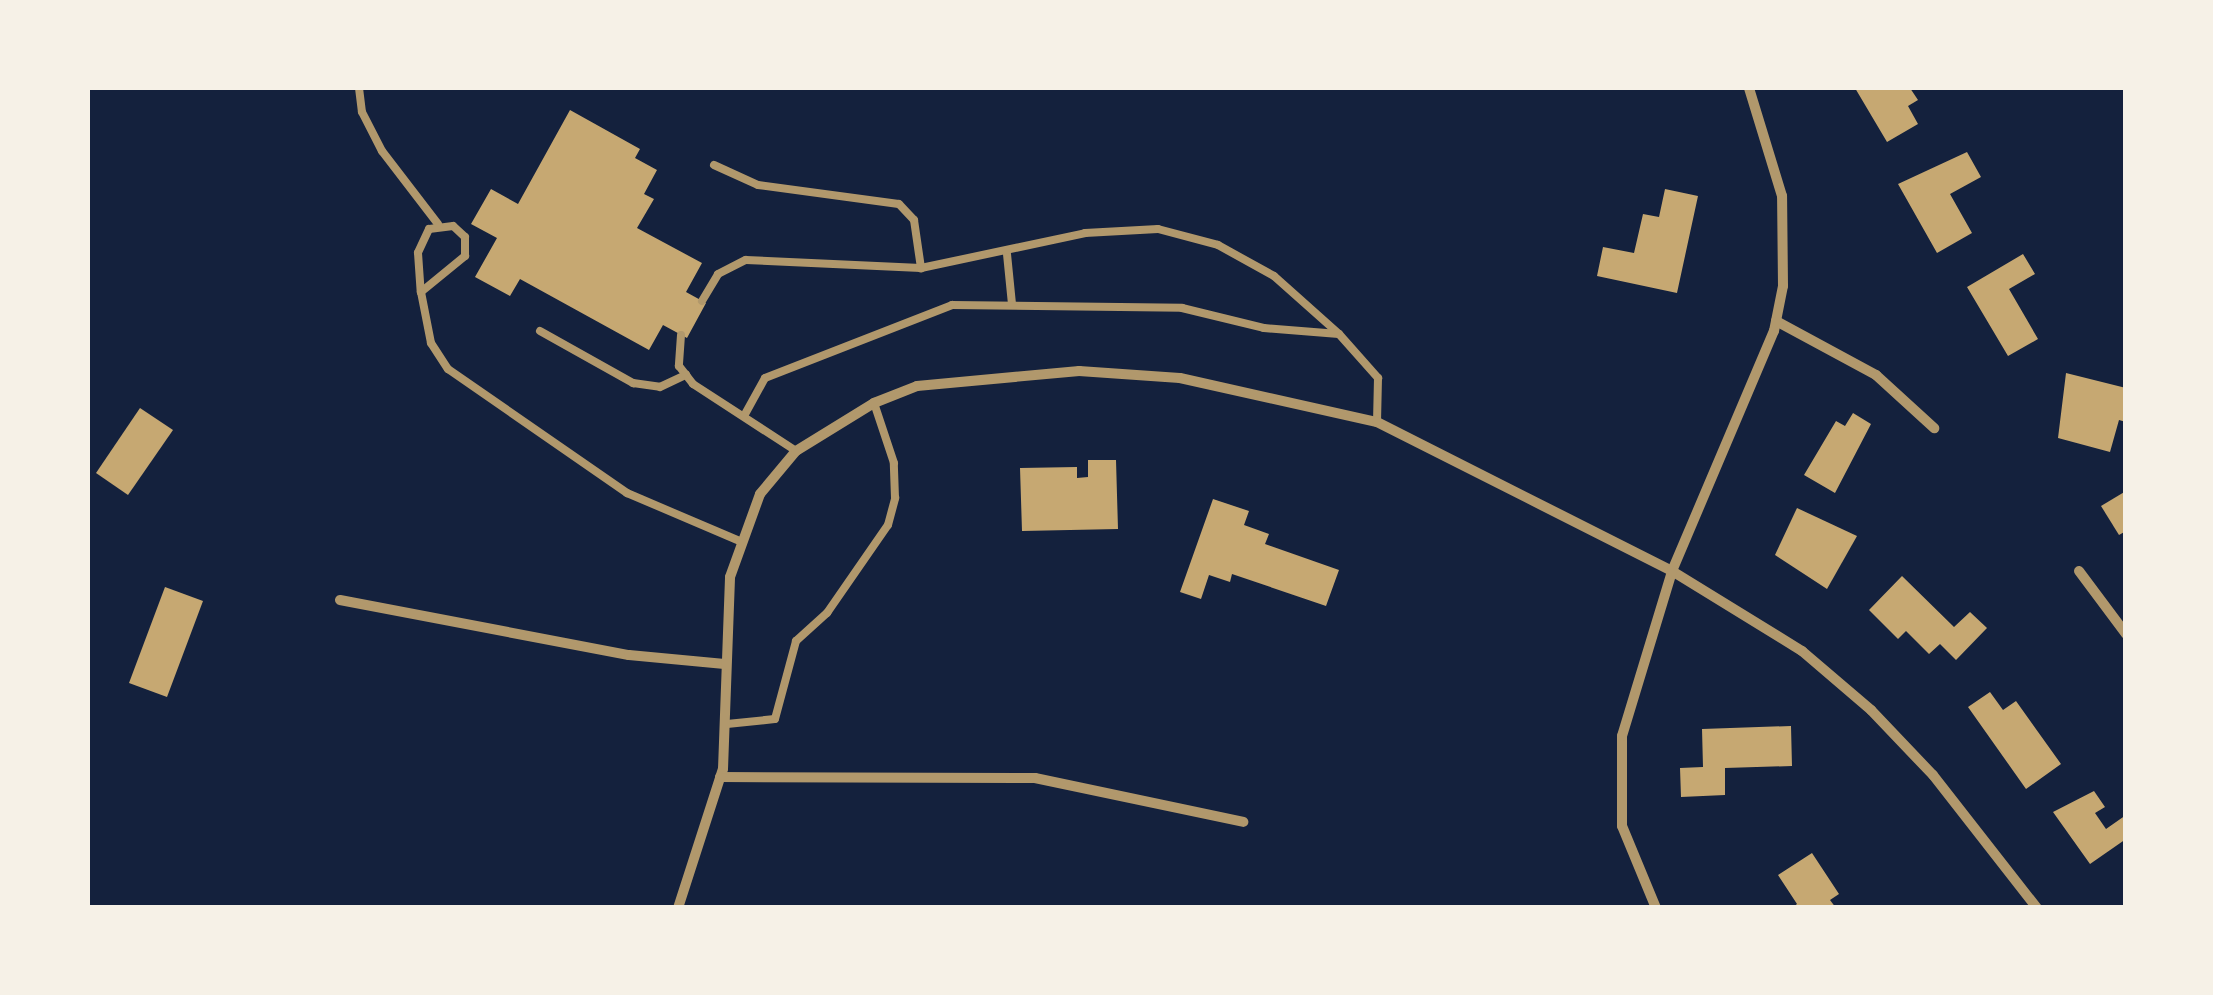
<!DOCTYPE html>
<style>
body{margin:0}
#map{position:relative;width:2213px;height:995px;overflow:hidden;background:#14213d;font-family:"Golos Text",sans-serif}
div>[style]{position:absolute}
[style*='--x']{left:calc(var(--x)*1px);top:calc(var(--y)*1px);width:calc(var(--w)*1px);rotate:calc(var(--a)*1deg)}
.building>*{inset:0;background:#c6a872}
.service>*{height:8px;margin:-4px;padding:0 4px;transform-origin:4px;border-radius:4px;background:#b1986c}
.minor>*{height:10px;margin:-5px;padding:0 5px;transform-origin:5px;border-radius:5px;background:#b1986c}
span{translate:-50% -50%;white-space:nowrap;text-align:center;line-height:1.15;-webkit-text-stroke:10px #f6f1e7;paint-order:stroke}
.frame{position:absolute;inset:0;border:90px solid #f6f1e7;pointer-events:none}
</style>
<div id="map">
<div class="building">
<i style="clip-path:polygon(1855px 88px,1910px 88px,1918px 100px,1908px 106px,1918px 124px,1887px 142px)"></i>
<i style="clip-path:polygon(570px 110px,640px 149px,635px 158px,657px 170px,644px 194px,654px 199px,637px 228px,702px 263px,686px 292px,706px 303px,687px 338px,663px 325px,649px 350px,520px 279px,510px 296px,475px 277px,497px 238px,471px 224px,491px 189px,518px 204px)"></i>
<i style="clip-path:polygon(1967px 152px,1981px 177px,1950px 194px,1972px 233px,1937px 253px,1898px 184px)"></i>
<i style="clip-path:polygon(1665px 189px,1698px 196px,1677px 293px,1597px 276px,1603px 247px,1634px 253px,1643px 214px,1659px 217px)"></i>
<i style="clip-path:polygon(2023px 254px,2035px 274px,2009px 289px,2038px 339px,2008px 356px,1967px 287px)"></i>
<i style="clip-path:polygon(2066px 373px,2126px 388px,2126px 422px,2119px 420px,2110px 452px,2058px 438px)"></i>
<i style="clip-path:polygon(140px 408px,173px 430px,128px 495px,96px 473px)"></i>
<i style="clip-path:polygon(1853px 413px,1871px 424px,1835px 493px,1804px 475px,1836px 421px,1845px 426px)"></i>
<i style="clip-path:polygon(1088px 460px,1116px 460px,1118px 529px,1022px 531px,1020px 468px,1077px 467px,1077px 478px,1088px 477px)"></i>
<i style="clip-path:polygon(2126px 491px,2126px 531px,2119px 535px,2101px 506px)"></i>
<i style="clip-path:polygon(1213px 499px,1249px 511px,1244px 525px,1269px 534px,1265px 544px,1339px 570px,1326px 606px,1232px 574px,1230px 582px,1209px 575px,1201px 599px,1180px 592px)"></i>
<i style="clip-path:polygon(1797px 508px,1857px 536px,1827px 589px,1775px 555px)"></i>
<i style="clip-path:polygon(1902px 576px,1954px 627px,1970px 612px,1987px 628px,1956px 660px,1940px 644px,1929px 654px,1906px 631px,1898px 639px,1869px 610px)"></i>
<i style="clip-path:polygon(165px 587px,203px 601px,167px 697px,129px 683px)"></i>
<i style="clip-path:polygon(1990px 692px,2003px 710px,2016px 701px,2061px 764px,2026px 789px,1968px 707px)"></i>
<i style="clip-path:polygon(1791px 726px,1792px 766px,1725px 768px,1725px 795px,1681px 797px,1680px 768px,1703px 767px,1702px 729px)"></i>
<i style="clip-path:polygon(2094px 791px,2105px 807px,2095px 813px,2106px 829px,2126px 815px,2126px 839px,2090px 864px,2053px 812px)"></i>
<i style="clip-path:polygon(1812px 853px,1839px 894px,1830px 900px,1836px 908px,1792px 908px,1797px 904px,1778px 875px)"></i>
</div>
<div class="service">
<i style="--x:359;--y:88;--w:24;--a:83"></i>
<i style="--x:362;--y:112;--w:44;--a:62.9"></i>
<i style="--x:382;--y:151;--w:92;--a:52.5"></i>
<i style="--x:714;--y:165;--w:48;--a:24.4"></i>
<i style="--x:758;--y:185;--w:142;--a:7.7"></i>
<i style="--x:899;--y:204;--w:22;--a:47"></i>
<i style="--x:914;--y:220;--w:49;--a:81.7"></i>
<i style="--x:1007;--y:254;--w:50;--a:84.3"></i>
<i style="--x:421;--y:292;--w:57;--a:-39.3"></i>
<i style="--x:465;--y:256;--w:19;--a:-90"></i>
<i style="--x:465;--y:237;--w:16;--a:-137"></i>
<i style="--x:453;--y:226;--w:24;--a:173"></i>
<i style="--x:429;--y:229;--w:26;--a:115"></i>
<i style="--x:418;--y:253;--w:39;--a:86"></i>
<i style="--x:421;--y:292;--w:52;--a:78.9"></i>
<i style="--x:431;--y:343;--w:31;--a:57"></i>
<i style="--x:448;--y:369;--w:218;--a:34.7"></i>
<i style="--x:627;--y:493;--w:125;--a:23.1"></i>
<i style="--x:702;--y:301;--w:31;--a:-59"></i>
<i style="--x:718;--y:274;--w:31;--a:-27"></i>
<i style="--x:746;--y:260;--w:175;--a:2.6"></i>
<i style="--x:921;--y:268;--w:168;--a:-12"></i>
<i style="--x:1085;--y:233;--w:73;--a:-3.1"></i>
<i style="--x:1158;--y:229;--w:62;--a:14.9"></i>
<i style="--x:1218;--y:245;--w:64;--a:29"></i>
<i style="--x:1274;--y:276;--w:87;--a:41.7"></i>
<i style="--x:1339;--y:334;--w:59;--a:48.4"></i>
<i style="--x:1378;--y:378;--w:44;--a:91.3"></i>
<i style="--x:540;--y:331;--w:107;--a:29.2"></i>
<i style="--x:633;--y:383;--w:27;--a:8"></i>
<i style="--x:660;--y:387;--w:29;--a:-25"></i>
<i style="--x:681;--y:335;--w:31;--a:94"></i>
<i style="--x:679;--y:366;--w:23;--a:52"></i>
<i style="--x:693;--y:384;--w:123;--a:33"></i>
<i style="--x:744;--y:416;--w:43;--a:-61.1"></i>
<i style="--x:765;--y:378;--w:201;--a:-21.3"></i>
<i style="--x:952;--y:305;--w:230;--a:0.7"></i>
<i style="--x:1182;--y:308;--w:84;--a:13.7"></i>
<i style="--x:1264;--y:328;--w:75;--a:4.6"></i>
<i style="--x:727;--y:724;--w:48;--a:-5.9"></i>
<i style="--x:775;--y:719;--w:81;--a:-74.9"></i>
<i style="--x:796;--y:641;--w:42;--a:-42.1"></i>
<i style="--x:827;--y:613;--w:107;--a:-55.3"></i>
<i style="--x:888;--y:525;--w:28;--a:-75"></i>
<i style="--x:895;--y:498;--w:35;--a:-92"></i>
<i style="--x:894;--y:463;--w:63;--a:-108.4"></i>
</div>
<div class="minor">
<i style="--x:1776;--y:321;--w:114;--a:28.4"></i>
<i style="--x:1876;--y:375;--w:79;--a:42.4"></i>
<i style="--x:2079;--y:571;--w:79;--a:53.3"></i>
<i style="--x:340;--y:600;--w:294;--a:10.8"></i>
<i style="--x:629;--y:655;--w:96;--a:5.4"></i>
<i style="--x:720;--y:777;--w:315;--a:0.2"></i>
<i style="--x:1035;--y:778;--w:213;--a:11.9"></i>
<i style="--x:678;--y:908;--w:146;--a:-72.1"></i>
<i style="--x:723;--y:769;--w:192;--a:-87.9"></i>
<i style="--x:730;--y:577;--w:88;--a:-70.1"></i>
<i style="--x:760;--y:494;--w:56;--a:-50.1"></i>
<i style="--x:796;--y:451;--w:92;--a:-31.6"></i>
<i style="--x:874;--y:403;--w:46;--a:-21.6"></i>
<i style="--x:917;--y:386;--w:163;--a:-5.3"></i>
<i style="--x:1079;--y:371;--w:101;--a:4"></i>
<i style="--x:1180;--y:378;--w:202;--a:12.6"></i>
<i style="--x:1377;--y:422;--w:330;--a:26.8"></i>
<i style="--x:1672;--y:571;--w:153;--a:31.6"></i>
<i style="--x:1802;--y:651;--w:91;--a:40.5"></i>
<i style="--x:1871;--y:710;--w:90;--a:46.4"></i>
<i style="--x:1933;--y:775;--w:169;--a:52"></i>
<i style="--x:1656;--y:908;--w:89;--a:-112.5"></i>
<i style="--x:1622;--y:826;--w:90;--a:-90"></i>
<i style="--x:1622;--y:736;--w:172;--a:-73.1"></i>
<i style="--x:1672;--y:571;--w:261;--a:-67"></i>
<i style="--x:1774;--y:331;--w:46;--a:-78.7"></i>
<i style="--x:1783;--y:286;--w:90;--a:-90.6"></i>
<i style="--x:1782;--y:196;--w:113;--a:-107"></i>
</div>
<div class="frame"></div>
</div>
